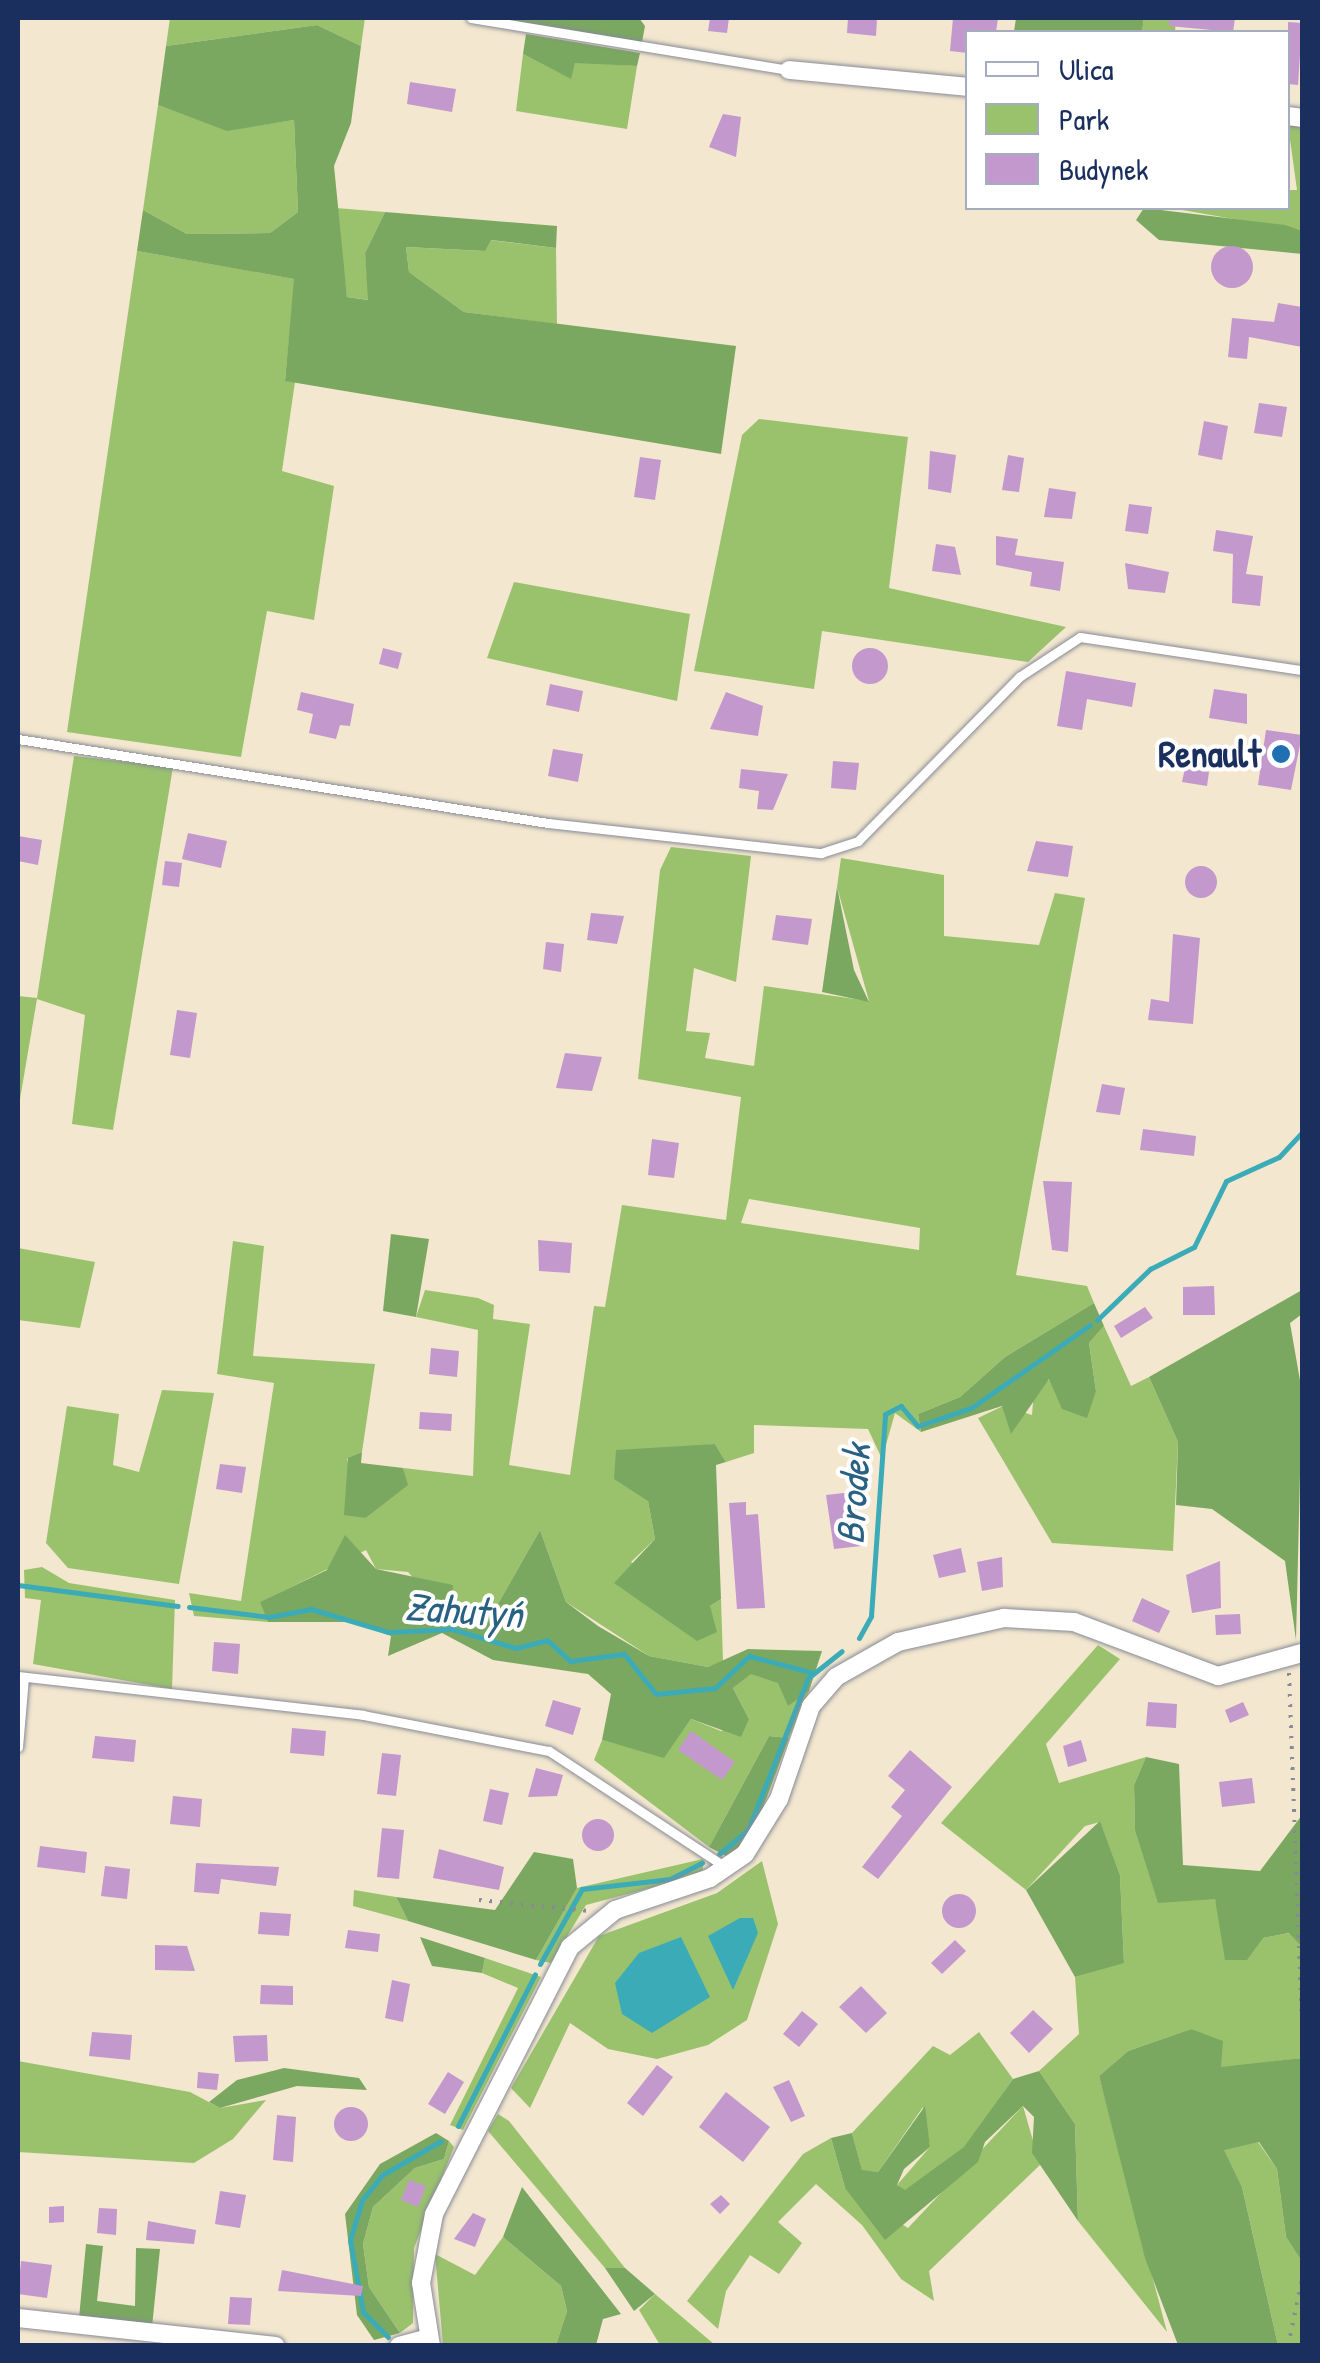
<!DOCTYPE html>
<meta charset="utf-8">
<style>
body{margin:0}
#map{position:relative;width:1320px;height:2363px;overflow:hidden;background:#f3e7cf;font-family:"Patrick Hand",sans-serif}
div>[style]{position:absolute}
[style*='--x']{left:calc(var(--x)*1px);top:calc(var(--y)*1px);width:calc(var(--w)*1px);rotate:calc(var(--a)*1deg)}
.green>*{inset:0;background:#9ac26d}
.forest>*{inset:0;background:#7ba860}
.water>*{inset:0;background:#3cabb8}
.stream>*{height:5px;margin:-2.5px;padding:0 2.5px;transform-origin:2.5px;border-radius:2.5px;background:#3cabb8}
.building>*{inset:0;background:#c298cd}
.round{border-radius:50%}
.path>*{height:4px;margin-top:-2px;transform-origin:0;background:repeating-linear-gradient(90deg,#878b96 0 2.5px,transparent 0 10.5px)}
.roads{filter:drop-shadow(0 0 2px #878b96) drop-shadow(0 0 2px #878b96)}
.service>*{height:9px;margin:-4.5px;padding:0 4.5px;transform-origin:4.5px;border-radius:4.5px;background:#fff}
.minor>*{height:18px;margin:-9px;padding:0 9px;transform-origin:9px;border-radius:9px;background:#fff}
.dots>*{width:28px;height:28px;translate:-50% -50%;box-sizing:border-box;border:5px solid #fff;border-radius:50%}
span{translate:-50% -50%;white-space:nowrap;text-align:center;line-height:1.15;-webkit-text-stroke:8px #fff;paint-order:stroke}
.poi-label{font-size:38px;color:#1b2f5e;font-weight:700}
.right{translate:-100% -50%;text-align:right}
.water-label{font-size:40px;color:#286182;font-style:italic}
.frame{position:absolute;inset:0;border:20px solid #1b2f5e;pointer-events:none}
.legend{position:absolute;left:965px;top:30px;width:325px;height:180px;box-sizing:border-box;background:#fff;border:2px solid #a4acbf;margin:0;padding:12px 18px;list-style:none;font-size:30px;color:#1b2f5e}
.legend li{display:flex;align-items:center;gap:20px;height:50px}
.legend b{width:50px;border:2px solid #a4acbf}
</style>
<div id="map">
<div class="green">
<i style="clip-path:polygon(170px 18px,365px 18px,361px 46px,317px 25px,166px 46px)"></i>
<i style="clip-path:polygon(1144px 18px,1176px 18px,1175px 32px,1142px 32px)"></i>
<i style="clip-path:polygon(523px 54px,570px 78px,575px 62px,637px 66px,627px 129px,516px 111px)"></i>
<i style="clip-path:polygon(158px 105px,227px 130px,294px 120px,298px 212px,270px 233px,187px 234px,143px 210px)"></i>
<i style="clip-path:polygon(1288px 125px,1302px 126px,1302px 231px,1171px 208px,1288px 208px,1288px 190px,1297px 190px)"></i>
<i style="clip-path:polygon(336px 208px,385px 212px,365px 253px,369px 300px,347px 297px)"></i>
<i style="clip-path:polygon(490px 240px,556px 248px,557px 324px,464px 312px,409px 272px,406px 247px,484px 251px)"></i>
<i style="clip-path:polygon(137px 251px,295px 279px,285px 380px,295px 382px,282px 471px,334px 486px,314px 620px,267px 611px,241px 757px,67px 732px)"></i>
<i style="clip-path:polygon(759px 419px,908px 437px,889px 588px,1066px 627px,1028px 662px,822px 631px,814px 689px,694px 671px,742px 435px)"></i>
<i style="clip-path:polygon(514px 582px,690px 614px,677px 701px,487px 658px)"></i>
<i style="clip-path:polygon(74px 756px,173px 767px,113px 1130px,72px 1124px,85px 1015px,37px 999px,18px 1111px,18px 996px,37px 998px)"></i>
<i style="clip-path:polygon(evenodd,671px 847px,751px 856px,736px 982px,694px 968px,686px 1031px,710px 1033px,705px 1058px,754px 1066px,764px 986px,869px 1001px,837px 887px,841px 858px,944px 875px,944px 936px,1039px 945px,1055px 893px,1085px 898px,1016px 1275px,1087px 1286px,1094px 1303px,1005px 1357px,960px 1397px,918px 1414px,921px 1432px,895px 1413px,882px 1459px,868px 1429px,754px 1425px,754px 1453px,726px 1462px,715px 1444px,658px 1451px,648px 1501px,655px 1539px,631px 1562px,710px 1606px,721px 1599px,723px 1661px,708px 1667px,649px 1656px,566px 1602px,540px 1530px,486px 1625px,450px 1620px,408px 1572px,376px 1569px,366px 1550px,261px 1602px,268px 1622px,194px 1616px,189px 1593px,241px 1601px,274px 1383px,217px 1374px,233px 1241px,264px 1246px,253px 1356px,375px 1364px,362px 1452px,347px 1459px,366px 1518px,407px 1485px,403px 1468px,473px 1476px,478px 1330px,416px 1317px,425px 1290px,478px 1298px,494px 1305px,493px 1319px,530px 1324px,509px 1465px,570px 1475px,594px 1306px,605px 1307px,622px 1205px,726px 1220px,741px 1097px,638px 1079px,660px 870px,671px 847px,749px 1199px,920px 1228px,919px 1250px,741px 1223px,749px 1199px)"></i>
<i style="clip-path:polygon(18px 1248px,95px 1262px,80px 1328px,18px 1320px)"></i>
<i style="clip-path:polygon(1104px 1326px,1131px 1386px,1149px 1377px,1178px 1442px,1173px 1551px,1052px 1543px,978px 1418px,1003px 1406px,1032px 1415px,1034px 1390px,1050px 1379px,1096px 1391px,1089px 1343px)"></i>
<i style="clip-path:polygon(162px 1390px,214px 1393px,179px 1584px,68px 1568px,46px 1543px,67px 1406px,119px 1414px,113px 1465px,139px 1472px)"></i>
<i style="clip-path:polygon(42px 1567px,69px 1583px,175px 1600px,172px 1689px,33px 1664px,41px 1600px,25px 1598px,24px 1570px)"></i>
<i style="clip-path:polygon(1098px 1645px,1120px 1659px,1046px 1744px,1059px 1783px,1146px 1757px,1134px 1785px,1135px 1830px,1215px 1899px,1222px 1924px,1263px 1938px,1290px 1933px,1302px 1947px,1302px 2058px,1221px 2068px,1191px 2029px,1128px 2051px,1099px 2076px,1167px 2332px,1078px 2221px,1075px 2124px,1039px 2071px,1079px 2034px,1075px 1977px,1124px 1962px,1120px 1875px,1100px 1822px,1085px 1826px,1026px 1890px,941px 1823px)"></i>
<i style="clip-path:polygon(751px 1673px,779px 1683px,788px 1705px,809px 1691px,789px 1738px,769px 1736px,709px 1847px,594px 1760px,602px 1740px,664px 1757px,691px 1719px,721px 1731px,749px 1719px,733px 1688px)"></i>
<i style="clip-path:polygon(703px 1859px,703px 1874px,586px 1905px,551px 1963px,536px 1960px,577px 1888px)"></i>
<i style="clip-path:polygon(762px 1861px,778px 1924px,747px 2020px,708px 2045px,657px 2059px,608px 2049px,570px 2023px,530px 2108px,511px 2088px,599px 1936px,717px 1893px)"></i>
<i style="clip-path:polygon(354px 1890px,396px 1897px,408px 1921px,353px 1906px)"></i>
<i style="clip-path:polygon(485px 1958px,541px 1977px,463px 2130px,450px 2125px,518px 1988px,482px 1973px)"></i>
<i style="clip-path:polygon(979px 2032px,1013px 2079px,965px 2147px,934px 2176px,904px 2191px,897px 2185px,930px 2147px,923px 2107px,878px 2172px,862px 2171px,852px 2133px,933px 2046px,950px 2055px)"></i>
<i style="clip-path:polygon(18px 2061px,190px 2092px,220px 2108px,266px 2100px,233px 2139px,194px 2163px,18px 2152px)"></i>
<i style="clip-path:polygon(1023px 2106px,1040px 2165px,929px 2271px,934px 2301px,901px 2279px,862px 2225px,816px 2184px,778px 2222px,802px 2243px,779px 2274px,750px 2255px,726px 2291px,718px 2329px,687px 2301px,803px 2154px,831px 2138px,845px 2188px,908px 2228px)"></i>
<i style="clip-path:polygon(498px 2114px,509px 2121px,625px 2268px,605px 2268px,488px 2131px)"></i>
<i style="clip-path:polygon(449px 2141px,454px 2147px,414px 2248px,413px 2323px,400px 2333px,369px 2287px,363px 2244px,373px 2207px,415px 2168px,444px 2159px)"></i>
<i style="clip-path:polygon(1258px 2142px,1277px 2169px,1286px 2237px,1302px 2262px,1302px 2345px,1278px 2345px,1242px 2187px,1223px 2149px)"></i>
<i style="clip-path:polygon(503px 2237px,561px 2286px,567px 2311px,556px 2345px,443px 2345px,435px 2254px,475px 2275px)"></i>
<i style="clip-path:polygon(655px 2294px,715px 2345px,660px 2345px,639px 2310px)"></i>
</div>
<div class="forest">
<i style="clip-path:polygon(497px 18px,639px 18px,645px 26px,642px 42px)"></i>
<i style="clip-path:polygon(1016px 18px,1144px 18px,1142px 32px,1014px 32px)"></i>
<i style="clip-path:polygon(317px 25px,361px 46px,351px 123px,334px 166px,347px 297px,368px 300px,365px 253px,385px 212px,557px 226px,556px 248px,491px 240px,485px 251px,406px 247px,409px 272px,464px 312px,736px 346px,721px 454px,285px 381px,294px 279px,137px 251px,143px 210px,187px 234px,270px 233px,298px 212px,294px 120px,227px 131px,158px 105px,166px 46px)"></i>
<i style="clip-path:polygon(526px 34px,640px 53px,637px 66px,575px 63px,571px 79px,523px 54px)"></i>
<i style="clip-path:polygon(1144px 208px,1285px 225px,1302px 231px,1302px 254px,1159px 240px,1136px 220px)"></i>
<i style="clip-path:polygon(837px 887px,854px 970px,869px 1002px,822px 992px)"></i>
<i style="clip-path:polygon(391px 1234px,429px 1239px,416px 1317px,383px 1311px)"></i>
<i style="clip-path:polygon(1302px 1290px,1302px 1314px,1290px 1323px,1302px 1392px,1296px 1640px,1285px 1561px,1212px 1509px,1176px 1505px,1178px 1442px,1149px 1377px)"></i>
<i style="clip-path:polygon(1094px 1303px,1104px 1326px,1089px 1343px,1096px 1391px,1087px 1418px,1062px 1409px,1049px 1379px,1011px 1434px,1002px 1406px,921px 1432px,918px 1414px,960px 1397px,1005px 1357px)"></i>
<i style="clip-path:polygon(715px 1444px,726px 1462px,716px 1465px,721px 1599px,710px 1606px,717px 1632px,697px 1641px,614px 1583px,655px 1539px,648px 1501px,614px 1479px,616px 1450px)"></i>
<i style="clip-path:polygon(362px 1452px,361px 1463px,403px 1468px,408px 1485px,366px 1518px,344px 1515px,348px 1458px)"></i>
<i style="clip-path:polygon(540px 1530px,566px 1602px,598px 1626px,649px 1656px,708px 1667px,748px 1649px,822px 1651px,809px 1691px,788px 1706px,778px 1683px,751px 1674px,733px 1688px,749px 1719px,741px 1737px,691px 1719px,664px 1758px,602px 1740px,611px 1694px,588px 1674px,493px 1660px,442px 1633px,388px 1656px,391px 1636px,353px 1622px,268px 1622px,260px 1602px,327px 1570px,345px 1535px,376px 1569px,453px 1585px,451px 1619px,486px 1625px)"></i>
<i style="clip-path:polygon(769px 1736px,789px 1738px,752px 1837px,728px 1857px,709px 1847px)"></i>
<i style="clip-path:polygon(1146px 1757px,1179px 1764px,1183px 1865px,1260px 1871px,1302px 1815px,1302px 1947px,1289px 1933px,1263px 1938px,1247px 1960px,1225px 1960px,1215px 1899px,1158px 1903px,1135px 1830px,1134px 1785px)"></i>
<i style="clip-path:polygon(1100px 1821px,1120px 1875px,1124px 1963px,1075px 1977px,1026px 1890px)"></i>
<i style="clip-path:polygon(534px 1852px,573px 1859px,577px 1888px,536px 1960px,408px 1921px,396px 1897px,495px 1910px)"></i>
<i style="clip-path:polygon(420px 1937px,485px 1958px,482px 1973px,432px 1966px)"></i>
<i style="clip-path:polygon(1191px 2029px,1223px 2041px,1221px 2067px,1302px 2058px,1302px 2262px,1286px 2237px,1277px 2169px,1259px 2142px,1224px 2150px,1242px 2187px,1278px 2345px,1178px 2345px,1145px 2258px,1099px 2076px,1128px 2051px)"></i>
<i style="clip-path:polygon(284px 2068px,359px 2078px,367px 2090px,297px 2086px,220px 2108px,209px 2102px,237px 2080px)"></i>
<i style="clip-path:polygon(1039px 2071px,1075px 2124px,1078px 2221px,1032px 2153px,1034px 2117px,1023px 2106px,985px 2142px,978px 2162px,885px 2240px,845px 2188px,831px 2138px,852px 2133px,862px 2170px,878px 2172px,925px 2106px,930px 2147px,904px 2169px,897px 2185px,905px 2190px,964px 2147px,1013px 2079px)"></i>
<i style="clip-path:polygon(436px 2133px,449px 2141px,444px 2159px,415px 2168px,373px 2207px,363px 2244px,369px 2287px,400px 2333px,374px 2340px,357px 2315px,345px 2214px,380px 2164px)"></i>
<i style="clip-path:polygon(522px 2187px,621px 2314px,603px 2319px,596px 2345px,556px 2345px,567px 2311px,561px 2286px,503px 2237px)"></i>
<i style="clip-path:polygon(86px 2244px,103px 2246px,97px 2301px,135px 2306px,136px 2248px,160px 2249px,152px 2327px,79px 2318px)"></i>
<i style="clip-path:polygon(605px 2268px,625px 2268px,655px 2294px,634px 2311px)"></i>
</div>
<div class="water">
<i style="clip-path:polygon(740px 1918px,753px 1918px,758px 1933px,733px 1990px,708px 1936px)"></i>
<i style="clip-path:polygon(681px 1937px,710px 1997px,652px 2033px,622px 2014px,615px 1983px,639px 1953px)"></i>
</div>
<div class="stream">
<i style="--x:1097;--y:1320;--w:74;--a:-43.9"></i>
<i style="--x:1150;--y:1269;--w:49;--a:-26.6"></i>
<i style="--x:1194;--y:1247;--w:73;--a:-64.1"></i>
<i style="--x:1226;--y:1181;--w:58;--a:-24.4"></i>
<i style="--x:1279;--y:1157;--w:34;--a:-47"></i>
<i style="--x:18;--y:1585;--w:161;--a:7.5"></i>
<i style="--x:189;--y:1607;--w:81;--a:7.1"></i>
<i style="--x:269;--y:1617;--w:43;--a:-10.8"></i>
<i style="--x:311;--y:1609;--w:80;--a:16.6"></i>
<i style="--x:388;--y:1632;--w:64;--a:-2.7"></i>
<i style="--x:452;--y:1629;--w:67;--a:16.5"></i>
<i style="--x:516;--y:1648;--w:32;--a:-14"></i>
<i style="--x:547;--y:1640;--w:31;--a:42"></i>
<i style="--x:570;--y:1661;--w:54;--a:-7.4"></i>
<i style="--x:624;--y:1654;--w:51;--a:51.3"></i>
<i style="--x:656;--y:1694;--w:59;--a:-5.8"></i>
<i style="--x:715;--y:1688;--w:47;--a:-43.3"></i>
<i style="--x:749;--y:1656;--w:67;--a:14.7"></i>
<i style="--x:859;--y:1638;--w:25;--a:-61"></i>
<i style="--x:871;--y:1616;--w:202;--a:-86"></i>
<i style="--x:885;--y:1414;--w:18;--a:-27"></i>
<i style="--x:901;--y:1406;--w:26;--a:50"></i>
<i style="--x:918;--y:1426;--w:56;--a:-18.8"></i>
<i style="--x:971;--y:1408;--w:145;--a:-34.9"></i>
<i style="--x:719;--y:1854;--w:38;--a:-40"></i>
<i style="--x:748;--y:1830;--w:163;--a:-68.5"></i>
<i style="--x:808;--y:1678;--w:43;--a:-38.5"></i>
<i style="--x:540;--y:1964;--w:86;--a:-60.8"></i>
<i style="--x:582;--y:1889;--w:89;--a:-6.5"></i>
<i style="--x:670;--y:1879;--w:36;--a:-27"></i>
<i style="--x:458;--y:2126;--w:170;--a:-63.1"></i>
<i style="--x:388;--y:2337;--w:35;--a:-135"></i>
<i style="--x:363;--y:2312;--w:73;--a:-100.2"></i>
<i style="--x:350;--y:2240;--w:42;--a:-73.3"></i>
<i style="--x:362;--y:2200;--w:32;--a:-51"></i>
<i style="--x:382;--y:2175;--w:68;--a:-30"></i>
</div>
<div class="building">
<i style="clip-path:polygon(710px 18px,729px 18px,727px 33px,708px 31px)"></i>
<i style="clip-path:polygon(848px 18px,877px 18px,876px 36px,847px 33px)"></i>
<i style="clip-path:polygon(953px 18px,998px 18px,996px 32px,968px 32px,968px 53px,950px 51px)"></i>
<i style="clip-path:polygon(1170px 18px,1235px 18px,1233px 32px,1169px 26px)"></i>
<i style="clip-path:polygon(1288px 22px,1302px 23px,1298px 85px,1288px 84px)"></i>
<i style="clip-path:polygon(410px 82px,456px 89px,452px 112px,407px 104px)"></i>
<i style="clip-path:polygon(723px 114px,741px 117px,736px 157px,709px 147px)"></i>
<i class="round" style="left:1211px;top:246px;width:42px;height:42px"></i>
<i style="clip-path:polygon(1278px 303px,1302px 307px,1302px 347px,1249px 337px,1247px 359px,1228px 357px,1232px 318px,1274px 322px)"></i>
<i style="clip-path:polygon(1259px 403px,1287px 407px,1282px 437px,1254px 433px)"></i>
<i style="clip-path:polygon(1204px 421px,1228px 426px,1222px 460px,1198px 455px)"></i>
<i style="clip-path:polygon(930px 451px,956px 455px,951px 493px,928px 489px)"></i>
<i style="clip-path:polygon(1008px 455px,1024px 458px,1019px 492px,1002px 490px)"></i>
<i style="clip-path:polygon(640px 457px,661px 460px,655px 500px,634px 497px)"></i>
<i style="clip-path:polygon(1049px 488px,1076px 492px,1072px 519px,1044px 517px)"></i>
<i style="clip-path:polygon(1129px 504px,1152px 507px,1148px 534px,1125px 531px)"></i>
<i style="clip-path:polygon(1216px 530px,1253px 536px,1246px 574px,1263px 576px,1260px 606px,1232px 603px,1233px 554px,1213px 551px)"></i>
<i style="clip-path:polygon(996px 536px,1018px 539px,1015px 555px,1064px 562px,1060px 591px,1030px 586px,1032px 572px,996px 565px)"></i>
<i style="clip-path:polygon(936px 544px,955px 547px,961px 575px,932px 571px)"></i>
<i style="clip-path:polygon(1125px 563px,1169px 572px,1165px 593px,1128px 589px)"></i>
<i class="round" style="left:852px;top:648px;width:36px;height:36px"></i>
<i style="clip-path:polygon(383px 648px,402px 653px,398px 669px,379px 664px)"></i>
<i style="clip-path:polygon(1066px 671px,1136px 683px,1132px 707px,1087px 699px,1082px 730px,1057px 726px)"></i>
<i style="clip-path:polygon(550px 684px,583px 691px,579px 712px,546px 705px)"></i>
<i style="clip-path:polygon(1214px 689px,1247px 694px,1247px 724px,1209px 718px)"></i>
<i style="clip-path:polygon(301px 692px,354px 704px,350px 726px,340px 725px,336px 739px,309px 733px,313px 714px,297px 710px)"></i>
<i style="clip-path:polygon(726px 692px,763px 706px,758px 736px,710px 729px)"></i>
<i style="clip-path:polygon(1266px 730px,1302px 735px,1291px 790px,1258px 785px)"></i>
<i style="clip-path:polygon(553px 749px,583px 754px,578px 782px,548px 776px)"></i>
<i style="clip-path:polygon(833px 761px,859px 763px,856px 790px,831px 788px)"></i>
<i style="clip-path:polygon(1185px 768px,1209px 772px,1207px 786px,1182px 782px)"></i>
<i style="clip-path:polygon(741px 769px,788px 774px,773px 810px,757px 809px,759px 791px,739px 788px)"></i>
<i style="clip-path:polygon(188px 833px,227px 841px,221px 868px,182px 859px)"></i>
<i style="clip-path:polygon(18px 836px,42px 840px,38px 865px,18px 861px)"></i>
<i style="clip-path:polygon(1036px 841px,1073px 846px,1068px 877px,1027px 871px)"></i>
<i style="clip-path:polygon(165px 861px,182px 863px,179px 887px,162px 885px)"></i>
<i class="round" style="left:1185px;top:866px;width:32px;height:32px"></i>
<i style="clip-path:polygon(591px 913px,624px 916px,617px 944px,587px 940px)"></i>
<i style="clip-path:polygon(776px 915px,812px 919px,808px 945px,772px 940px)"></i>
<i style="clip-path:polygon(1173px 934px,1200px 938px,1193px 1024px,1148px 1020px,1151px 999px,1169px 1002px)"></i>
<i style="clip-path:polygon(546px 942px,564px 944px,561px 972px,543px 969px)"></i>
<i style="clip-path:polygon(177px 1010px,197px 1013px,190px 1058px,170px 1055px)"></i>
<i style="clip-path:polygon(565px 1053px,602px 1057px,592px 1091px,556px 1088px)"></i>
<i style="clip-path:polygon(1102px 1084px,1125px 1088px,1120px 1115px,1096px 1112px)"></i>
<i style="clip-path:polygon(1143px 1129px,1196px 1136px,1194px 1156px,1140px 1150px)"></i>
<i style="clip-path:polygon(652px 1139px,679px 1143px,674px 1178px,648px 1175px)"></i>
<i style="clip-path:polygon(1043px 1181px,1072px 1182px,1068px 1252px,1052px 1250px)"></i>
<i style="clip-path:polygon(538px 1240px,572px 1243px,570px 1273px,539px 1271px)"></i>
<i style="clip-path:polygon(1214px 1286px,1215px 1315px,1183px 1315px,1183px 1287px)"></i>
<i style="clip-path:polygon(1145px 1307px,1153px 1318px,1121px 1338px,1114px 1326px)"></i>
<i style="clip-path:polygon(431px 1348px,459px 1351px,457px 1377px,429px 1374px)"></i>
<i style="clip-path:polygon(420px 1412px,452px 1414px,451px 1431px,419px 1429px)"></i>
<i style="clip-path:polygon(220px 1464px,246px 1467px,242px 1493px,216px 1489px)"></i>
<i style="clip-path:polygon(853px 1492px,861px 1546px,834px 1549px,826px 1495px)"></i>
<i style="clip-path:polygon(746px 1502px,746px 1515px,758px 1514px,765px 1608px,737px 1609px,729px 1503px)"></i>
<i style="clip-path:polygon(961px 1548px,966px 1572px,939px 1578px,933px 1555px)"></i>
<i style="clip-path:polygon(1002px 1557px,1003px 1587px,982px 1591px,977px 1562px)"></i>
<i style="clip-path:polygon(1220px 1561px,1221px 1608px,1192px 1613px,1186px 1575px)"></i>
<i style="clip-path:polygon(1142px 1598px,1170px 1611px,1159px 1633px,1132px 1621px)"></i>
<i style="clip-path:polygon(1240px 1614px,1241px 1634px,1216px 1635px,1215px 1615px)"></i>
<i style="clip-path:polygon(214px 1642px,240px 1644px,238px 1674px,212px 1671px)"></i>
<i style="clip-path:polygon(553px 1700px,581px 1708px,573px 1735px,545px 1726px)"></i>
<i style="clip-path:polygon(1148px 1702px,1177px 1704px,1176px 1728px,1146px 1726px)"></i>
<i style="clip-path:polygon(1243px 1702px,1249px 1715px,1230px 1723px,1225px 1710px)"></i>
<i style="clip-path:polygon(292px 1728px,326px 1731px,324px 1756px,290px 1753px)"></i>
<i style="clip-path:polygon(691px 1731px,735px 1762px,722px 1780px,678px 1750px)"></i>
<i style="clip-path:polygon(95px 1736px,136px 1740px,134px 1762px,92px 1758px)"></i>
<i style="clip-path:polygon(1081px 1740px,1087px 1761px,1068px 1767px,1063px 1746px)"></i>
<i style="clip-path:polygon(910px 1750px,952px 1787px,878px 1879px,862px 1867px,902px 1816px,891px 1807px,905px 1790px,888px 1776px)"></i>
<i style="clip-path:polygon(382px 1753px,401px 1755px,396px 1796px,377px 1794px)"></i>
<i style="clip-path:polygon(536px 1768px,563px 1775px,557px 1796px,528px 1797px)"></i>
<i style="clip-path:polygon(1252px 1778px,1255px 1803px,1222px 1807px,1219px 1782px)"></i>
<i style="clip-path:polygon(490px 1789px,509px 1793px,502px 1825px,483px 1821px)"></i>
<i style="clip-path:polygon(173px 1796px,202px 1799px,200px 1827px,170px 1824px)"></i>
<i class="round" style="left:582px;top:1819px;width:32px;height:32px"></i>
<i style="clip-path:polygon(382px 1828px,404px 1830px,399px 1879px,377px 1877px)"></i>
<i style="clip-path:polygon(40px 1846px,87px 1852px,85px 1873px,37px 1867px)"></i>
<i style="clip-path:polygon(439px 1849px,504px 1867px,499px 1890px,433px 1878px)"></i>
<i style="clip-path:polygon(196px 1863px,279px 1867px,276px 1886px,221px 1879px,219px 1894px,194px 1892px)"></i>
<i style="clip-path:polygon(105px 1866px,130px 1869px,127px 1899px,101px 1896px)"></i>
<i class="round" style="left:942px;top:1894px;width:34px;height:34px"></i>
<i style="clip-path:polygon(260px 1912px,291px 1914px,289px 1936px,258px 1934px)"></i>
<i style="clip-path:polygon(348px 1930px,380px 1934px,378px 1952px,345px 1948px)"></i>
<i style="clip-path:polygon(955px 1940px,966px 1951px,942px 1974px,931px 1963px)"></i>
<i style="clip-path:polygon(155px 1945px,187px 1946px,195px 1971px,155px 1970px)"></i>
<i style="clip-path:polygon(392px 1980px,410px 1984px,403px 2022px,385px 2018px)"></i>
<i style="clip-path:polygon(261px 1985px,293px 1986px,293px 2005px,260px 2004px)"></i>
<i style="clip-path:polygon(861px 1986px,887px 2013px,866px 2033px,839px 2007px)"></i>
<i style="clip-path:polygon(1033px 2010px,1053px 2029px,1029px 2053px,1010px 2033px)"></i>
<i style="clip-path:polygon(802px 2011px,818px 2024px,799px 2047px,783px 2034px)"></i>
<i style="clip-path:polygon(92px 2032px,132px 2035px,130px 2060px,89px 2056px)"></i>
<i style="clip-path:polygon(267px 2035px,268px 2061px,235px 2062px,233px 2036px)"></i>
<i style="clip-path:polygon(657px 2065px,673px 2077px,643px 2116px,627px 2103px)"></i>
<i style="clip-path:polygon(198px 2072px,219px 2074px,217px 2090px,197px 2088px)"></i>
<i style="clip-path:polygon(448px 2072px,464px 2082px,445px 2114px,428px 2104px)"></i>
<i style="clip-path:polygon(789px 2080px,805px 2116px,791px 2122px,773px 2087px)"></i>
<i style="clip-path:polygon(726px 2092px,770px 2127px,743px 2162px,699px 2127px)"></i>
<i class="round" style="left:334px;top:2107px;width:34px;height:34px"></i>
<i style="clip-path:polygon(277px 2115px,296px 2117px,293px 2162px,273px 2160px)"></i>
<i style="clip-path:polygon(409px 2180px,426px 2186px,418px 2207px,401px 2200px)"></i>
<i style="clip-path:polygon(220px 2191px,246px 2195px,240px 2228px,215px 2224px)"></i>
<i style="clip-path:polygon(721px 2195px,730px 2204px,720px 2214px,710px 2204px)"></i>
<i style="clip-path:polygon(64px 2206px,64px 2222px,49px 2223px,49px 2207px)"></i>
<i style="clip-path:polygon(99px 2208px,117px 2209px,116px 2235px,97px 2233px)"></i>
<i style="clip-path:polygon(473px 2213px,486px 2219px,475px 2247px,454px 2239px)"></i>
<i style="clip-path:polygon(148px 2221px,196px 2230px,194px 2244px,146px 2240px)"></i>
<i style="clip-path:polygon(21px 2261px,52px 2265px,47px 2298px,18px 2294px)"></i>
<i style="clip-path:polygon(282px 2270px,363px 2286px,361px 2296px,278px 2291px)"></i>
<i style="clip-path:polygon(230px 2297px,252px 2298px,250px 2325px,228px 2324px)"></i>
</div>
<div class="path">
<i style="--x:1289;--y:1673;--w:347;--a:87.9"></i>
<i style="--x:479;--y:1900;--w:111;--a:5.7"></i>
<i style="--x:1288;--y:2346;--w:68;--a:-78.2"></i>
</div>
<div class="roads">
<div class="service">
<i style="--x:471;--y:18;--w:322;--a:9.3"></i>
<i style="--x:18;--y:739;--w:537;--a:9.01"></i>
<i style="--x:548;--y:823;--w:275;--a:6.3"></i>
<i style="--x:821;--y:853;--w:39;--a:-18"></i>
<i style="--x:858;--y:841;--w:230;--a:-45.5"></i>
<i style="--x:1019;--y:677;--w:73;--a:-33.3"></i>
<i style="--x:1080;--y:637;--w:224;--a:8.5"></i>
<i style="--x:18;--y:1676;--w:347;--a:6.4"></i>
<i style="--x:363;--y:1715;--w:189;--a:11"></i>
<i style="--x:549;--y:1751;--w:213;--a:33.3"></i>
<i style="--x:18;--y:1747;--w:70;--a:-85.1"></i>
</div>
<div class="minor">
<i style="--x:789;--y:70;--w:180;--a:5.4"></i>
<i style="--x:1288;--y:116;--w:14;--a:8"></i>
<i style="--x:18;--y:2318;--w:259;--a:6.2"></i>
<i style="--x:399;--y:2346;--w:30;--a:-15"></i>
<i style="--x:431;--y:2346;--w:64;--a:-99"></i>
<i style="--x:421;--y:2283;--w:70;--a:-79.3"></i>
<i style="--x:434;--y:2214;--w:300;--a:-63"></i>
<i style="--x:570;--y:1947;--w:58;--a:-39.4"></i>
<i style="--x:615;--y:1910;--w:100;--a:-18.6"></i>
<i style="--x:710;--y:1878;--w:42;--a:-34.4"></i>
<i style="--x:745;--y:1854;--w:65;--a:-58.3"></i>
<i style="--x:779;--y:1799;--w:98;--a:-71"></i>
<i style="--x:811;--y:1706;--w:38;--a:-49"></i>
<i style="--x:836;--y:1677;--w:71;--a:-29.4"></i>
<i style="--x:898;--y:1642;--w:109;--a:-12.8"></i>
<i style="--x:1004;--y:1618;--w:70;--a:3.3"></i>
<i style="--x:1074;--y:1622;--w:154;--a:20.6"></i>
<i style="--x:1218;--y:1676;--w:87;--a:-15.3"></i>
</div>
</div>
<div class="dots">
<i style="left:1281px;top:754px;background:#1f6fb2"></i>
</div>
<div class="poi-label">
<span class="right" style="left:1261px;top:754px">Renault</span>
</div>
<div class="water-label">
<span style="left:852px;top:1494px;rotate:-86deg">Brodek</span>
<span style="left:464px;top:1609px;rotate:4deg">Zahutyń</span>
</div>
<div class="frame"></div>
<ul class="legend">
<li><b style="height:12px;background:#fff"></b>Ulica</li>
<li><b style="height:28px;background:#9ac26d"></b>Park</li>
<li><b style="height:28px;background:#c298cd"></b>Budynek</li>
</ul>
</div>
